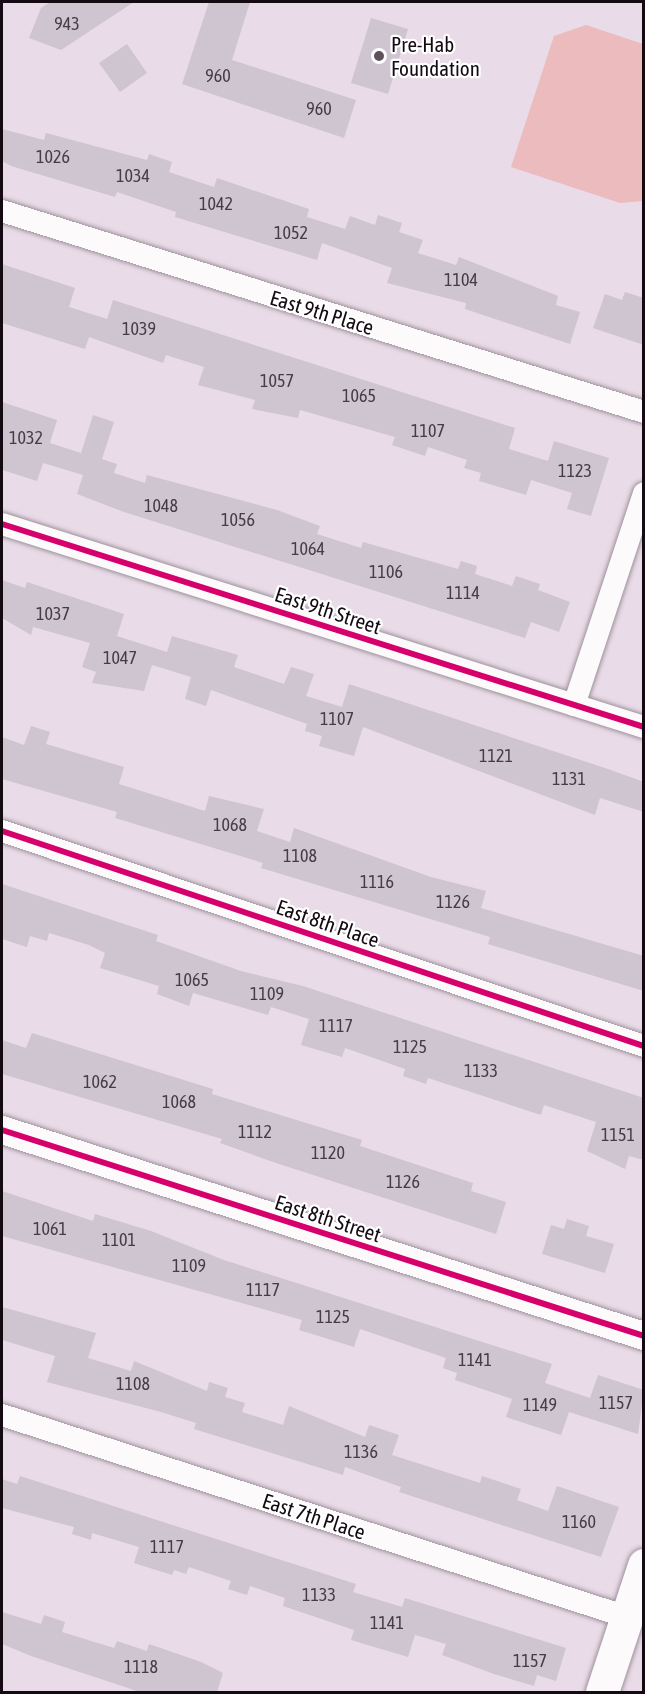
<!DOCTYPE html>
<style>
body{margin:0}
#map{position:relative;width:645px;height:1694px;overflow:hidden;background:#e9dbe7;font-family:"Asap Condensed",sans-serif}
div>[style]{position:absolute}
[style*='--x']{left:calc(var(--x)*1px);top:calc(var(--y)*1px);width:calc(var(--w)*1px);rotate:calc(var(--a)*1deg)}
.green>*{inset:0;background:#ebbbbd}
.building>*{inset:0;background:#cec5d0}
.roads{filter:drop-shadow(0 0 2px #9d929c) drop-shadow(0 0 2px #9d929c)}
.minor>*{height:22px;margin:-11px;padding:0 11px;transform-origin:11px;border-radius:11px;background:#fcfafb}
.tertiary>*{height:28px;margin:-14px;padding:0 14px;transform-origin:14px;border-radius:14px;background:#fcfafb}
.secondary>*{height:33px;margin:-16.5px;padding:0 16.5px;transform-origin:16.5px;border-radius:16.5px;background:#fcfafb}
.cycleway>*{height:6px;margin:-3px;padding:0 3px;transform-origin:3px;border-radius:3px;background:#d6006c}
.dots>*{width:16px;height:16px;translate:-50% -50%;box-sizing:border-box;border:3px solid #fff;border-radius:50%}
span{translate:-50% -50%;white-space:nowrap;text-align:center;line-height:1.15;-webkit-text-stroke:4.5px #fff;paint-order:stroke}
.number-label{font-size:18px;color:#453c44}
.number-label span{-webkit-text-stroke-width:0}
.poi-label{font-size:21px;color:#130a12}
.left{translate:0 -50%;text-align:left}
.street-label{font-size:21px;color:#130a12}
.frame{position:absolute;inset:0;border:3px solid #130a12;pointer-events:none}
</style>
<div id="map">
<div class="green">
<i style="clip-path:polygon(586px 25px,643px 44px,643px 201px,620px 203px,511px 167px,554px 36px)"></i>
</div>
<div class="building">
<i style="clip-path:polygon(50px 2px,134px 2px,61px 50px,29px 38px,41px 8px)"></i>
<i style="clip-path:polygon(209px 2px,250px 2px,232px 60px,356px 100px,344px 138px,182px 84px)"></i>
<i style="clip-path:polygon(371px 18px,408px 29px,388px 94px,351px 83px)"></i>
<i style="clip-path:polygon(127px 44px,147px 73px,120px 92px,99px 63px)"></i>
<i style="clip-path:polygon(2px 129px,44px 140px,46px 133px,147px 160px,149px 154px,172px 162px,169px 172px,214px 187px,217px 178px,309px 209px,307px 217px,345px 229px,350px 216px,375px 225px,378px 215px,402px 223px,399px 232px,423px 240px,418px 253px,456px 265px,459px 257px,558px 296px,556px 305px,580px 312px,570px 344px,465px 309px,466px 303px,387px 283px,392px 268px,322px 243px,317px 260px,175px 217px,176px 212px,117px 192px,115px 197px,11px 166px,2px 161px)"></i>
<i style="clip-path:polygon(2px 264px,75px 288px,69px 307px,107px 319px,113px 300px,515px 428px,509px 449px,548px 461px,554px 441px,609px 458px,591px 516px,567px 509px,572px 493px,531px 480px,526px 495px,479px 481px,481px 473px,464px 468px,467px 460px,428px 447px,425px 456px,392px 445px,395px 437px,300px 410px,298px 418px,252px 409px,255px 400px,198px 385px,204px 367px,166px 355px,163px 363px,89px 337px,85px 349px,2px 323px)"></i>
<i style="clip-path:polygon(625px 292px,644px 298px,644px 345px,593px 328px,605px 294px,622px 300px)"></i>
<i style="clip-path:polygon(2px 402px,57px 420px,50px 443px,81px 453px,93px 415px,114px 422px,102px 459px,117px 464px,114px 473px,145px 483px,147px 475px,277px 510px,320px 526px,317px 534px,361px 548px,363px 542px,458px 569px,461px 561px,477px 566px,475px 574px,512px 586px,516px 576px,540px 584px,538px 590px,570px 602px,559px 632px,531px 622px,525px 638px,124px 512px,77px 494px,83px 475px,43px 463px,37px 481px,2px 470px)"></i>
<i style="clip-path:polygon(2px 580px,25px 588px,27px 582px,124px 614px,117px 636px,167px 652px,172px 636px,238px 655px,234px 667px,284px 684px,291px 667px,314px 674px,306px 696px,342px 707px,349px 684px,608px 769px,644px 782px,644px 812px,600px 798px,595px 815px,363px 727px,354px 756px,319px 746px,322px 736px,305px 731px,307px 724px,211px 690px,206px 706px,185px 699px,191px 677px,152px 665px,144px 691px,92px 683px,96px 672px,82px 667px,90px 643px,33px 627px,31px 635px,2px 618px)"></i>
<i style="clip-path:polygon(31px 726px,50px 732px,46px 744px,124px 767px,119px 784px,205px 811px,209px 796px,264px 809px,257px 831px,290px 842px,294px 828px,431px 877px,486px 891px,481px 908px,644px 956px,644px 991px,488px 944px,490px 937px,261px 868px,263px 863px,115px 818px,117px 812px,2px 779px,2px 737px,24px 745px)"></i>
<i style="clip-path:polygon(2px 884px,158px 935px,156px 941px,241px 971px,303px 986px,644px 1098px,644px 1160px,629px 1156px,625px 1169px,587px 1151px,596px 1122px,544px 1105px,541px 1115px,428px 1078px,426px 1084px,403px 1076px,405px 1069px,345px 1048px,342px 1057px,301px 1045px,309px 1019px,271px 1007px,268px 1015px,193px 993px,189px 1006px,157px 994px,159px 986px,100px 968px,105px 953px,89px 945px,49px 933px,47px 941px,30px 936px,27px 947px,2px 939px)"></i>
<i style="clip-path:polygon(32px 1033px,213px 1089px,212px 1094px,362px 1140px,360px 1146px,473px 1183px,471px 1191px,506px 1202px,496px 1234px,276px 1163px,220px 1143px,222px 1139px,2px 1074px,2px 1040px,26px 1048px)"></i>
<i style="clip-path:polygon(2px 1191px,93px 1221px,95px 1214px,151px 1231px,224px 1260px,552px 1364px,545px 1383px,590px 1398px,598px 1375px,644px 1390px,638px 1434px,569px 1412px,561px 1435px,506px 1417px,512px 1399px,455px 1380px,457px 1373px,443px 1368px,446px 1358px,360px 1329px,354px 1347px,299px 1330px,302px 1320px,2px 1236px)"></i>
<i style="clip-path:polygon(567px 1219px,589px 1226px,586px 1236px,614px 1244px,605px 1273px,542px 1254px,551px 1225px,564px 1229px)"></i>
<i style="clip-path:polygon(2px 1307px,96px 1333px,88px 1358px,131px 1371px,134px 1361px,207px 1391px,209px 1382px,228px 1388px,225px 1397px,245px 1403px,242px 1412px,283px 1425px,289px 1406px,365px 1437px,369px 1425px,399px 1435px,392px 1455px,480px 1483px,482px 1476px,521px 1489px,517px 1500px,548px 1511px,557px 1486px,619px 1507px,601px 1557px,399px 1492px,401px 1487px,345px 1467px,343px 1475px,194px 1429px,196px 1423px,161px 1412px,47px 1382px,55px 1356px,2px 1340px)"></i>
<i style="clip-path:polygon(20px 1476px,356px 1584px,353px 1592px,402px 1607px,405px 1598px,566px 1648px,556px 1681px,537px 1675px,534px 1686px,494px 1674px,442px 1655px,446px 1644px,415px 1635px,408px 1657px,351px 1640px,354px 1630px,283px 1606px,285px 1598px,250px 1586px,247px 1595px,228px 1589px,231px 1581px,189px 1567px,186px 1574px,174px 1570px,172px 1575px,134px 1563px,139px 1547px,92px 1533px,91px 1540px,72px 1534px,74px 1527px,2px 1508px,2px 1479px,17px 1484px)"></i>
<i style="clip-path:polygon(2px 1612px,41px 1624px,44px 1615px,65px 1622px,62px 1632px,114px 1648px,117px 1641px,147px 1651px,149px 1644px,201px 1662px,223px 1673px,217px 1692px,140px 1692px,31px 1656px,2px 1644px)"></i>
</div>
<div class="roads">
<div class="minor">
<i style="--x:2;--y:211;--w:673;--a:17.38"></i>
<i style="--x:2;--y:524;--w:673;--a:17.55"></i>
<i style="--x:574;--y:705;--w:223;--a:-71.7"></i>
<i style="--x:2;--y:831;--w:677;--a:18.52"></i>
<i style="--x:2;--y:1415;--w:657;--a:17.91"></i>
</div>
<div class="tertiary">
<i style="--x:2;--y:1130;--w:674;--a:17.79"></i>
</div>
<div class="secondary">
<i style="--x:602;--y:1692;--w:134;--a:-71.7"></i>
</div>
</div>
<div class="cycleway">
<i style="--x:2;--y:524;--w:673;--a:17.55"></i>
<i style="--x:2;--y:831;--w:677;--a:18.52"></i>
<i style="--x:2;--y:1130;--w:674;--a:17.79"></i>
</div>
<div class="dots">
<i style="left:379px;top:56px;background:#5e535d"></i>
</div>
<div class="number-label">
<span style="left:67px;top:24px">943</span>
<span style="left:218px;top:76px">960</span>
<span style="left:319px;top:109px">960</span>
<span style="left:53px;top:157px">1026</span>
<span style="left:133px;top:176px">1034</span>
<span style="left:216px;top:204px">1042</span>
<span style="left:291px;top:233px">1052</span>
<span style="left:461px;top:280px">1104</span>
<span style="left:139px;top:329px">1039</span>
<span style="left:277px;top:381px">1057</span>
<span style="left:359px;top:396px">1065</span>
<span style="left:428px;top:431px">1107</span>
<span style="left:26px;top:438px">1032</span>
<span style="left:575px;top:471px">1123</span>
<span style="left:161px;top:506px">1048</span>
<span style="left:238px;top:520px">1056</span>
<span style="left:308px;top:549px">1064</span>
<span style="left:386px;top:572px">1106</span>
<span style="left:463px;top:593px">1114</span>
<span style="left:53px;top:614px">1037</span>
<span style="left:120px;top:658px">1047</span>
<span style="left:337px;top:719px">1107</span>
<span style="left:496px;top:756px">1121</span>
<span style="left:569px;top:779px">1131</span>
<span style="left:230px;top:825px">1068</span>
<span style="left:300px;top:856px">1108</span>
<span style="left:377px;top:882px">1116</span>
<span style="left:453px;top:902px">1126</span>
<span style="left:192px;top:980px">1065</span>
<span style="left:267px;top:994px">1109</span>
<span style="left:336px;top:1026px">1117</span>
<span style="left:410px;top:1047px">1125</span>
<span style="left:481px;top:1071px">1133</span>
<span style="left:100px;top:1082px">1062</span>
<span style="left:179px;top:1102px">1068</span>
<span style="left:255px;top:1132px">1112</span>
<span style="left:618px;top:1135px">1151</span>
<span style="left:328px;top:1153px">1120</span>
<span style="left:403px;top:1182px">1126</span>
<span style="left:50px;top:1229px">1061</span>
<span style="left:119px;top:1240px">1101</span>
<span style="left:189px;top:1266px">1109</span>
<span style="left:263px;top:1290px">1117</span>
<span style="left:333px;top:1317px">1125</span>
<span style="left:475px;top:1360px">1141</span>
<span style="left:133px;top:1384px">1108</span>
<span style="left:616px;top:1403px">1157</span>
<span style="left:540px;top:1405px">1149</span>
<span style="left:361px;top:1452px">1136</span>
<span style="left:579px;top:1522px">1160</span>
<span style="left:167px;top:1547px">1117</span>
<span style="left:319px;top:1595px">1133</span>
<span style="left:387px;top:1623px">1141</span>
<span style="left:530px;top:1661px">1157</span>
<span style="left:141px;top:1667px">1118</span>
</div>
<div class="poi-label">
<span class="left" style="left:391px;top:56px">Pre-Hab<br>Foundation</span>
</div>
<div class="street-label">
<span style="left:322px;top:312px;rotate:17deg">East 9th Place</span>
<span style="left:328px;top:610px;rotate:18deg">East 9th Street</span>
<span style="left:328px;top:923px;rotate:19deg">East 8th Place</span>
<span style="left:328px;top:1218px;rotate:18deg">East 8th Street</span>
<span style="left:314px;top:1516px;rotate:18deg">East 7th Place</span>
</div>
<div class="frame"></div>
</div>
